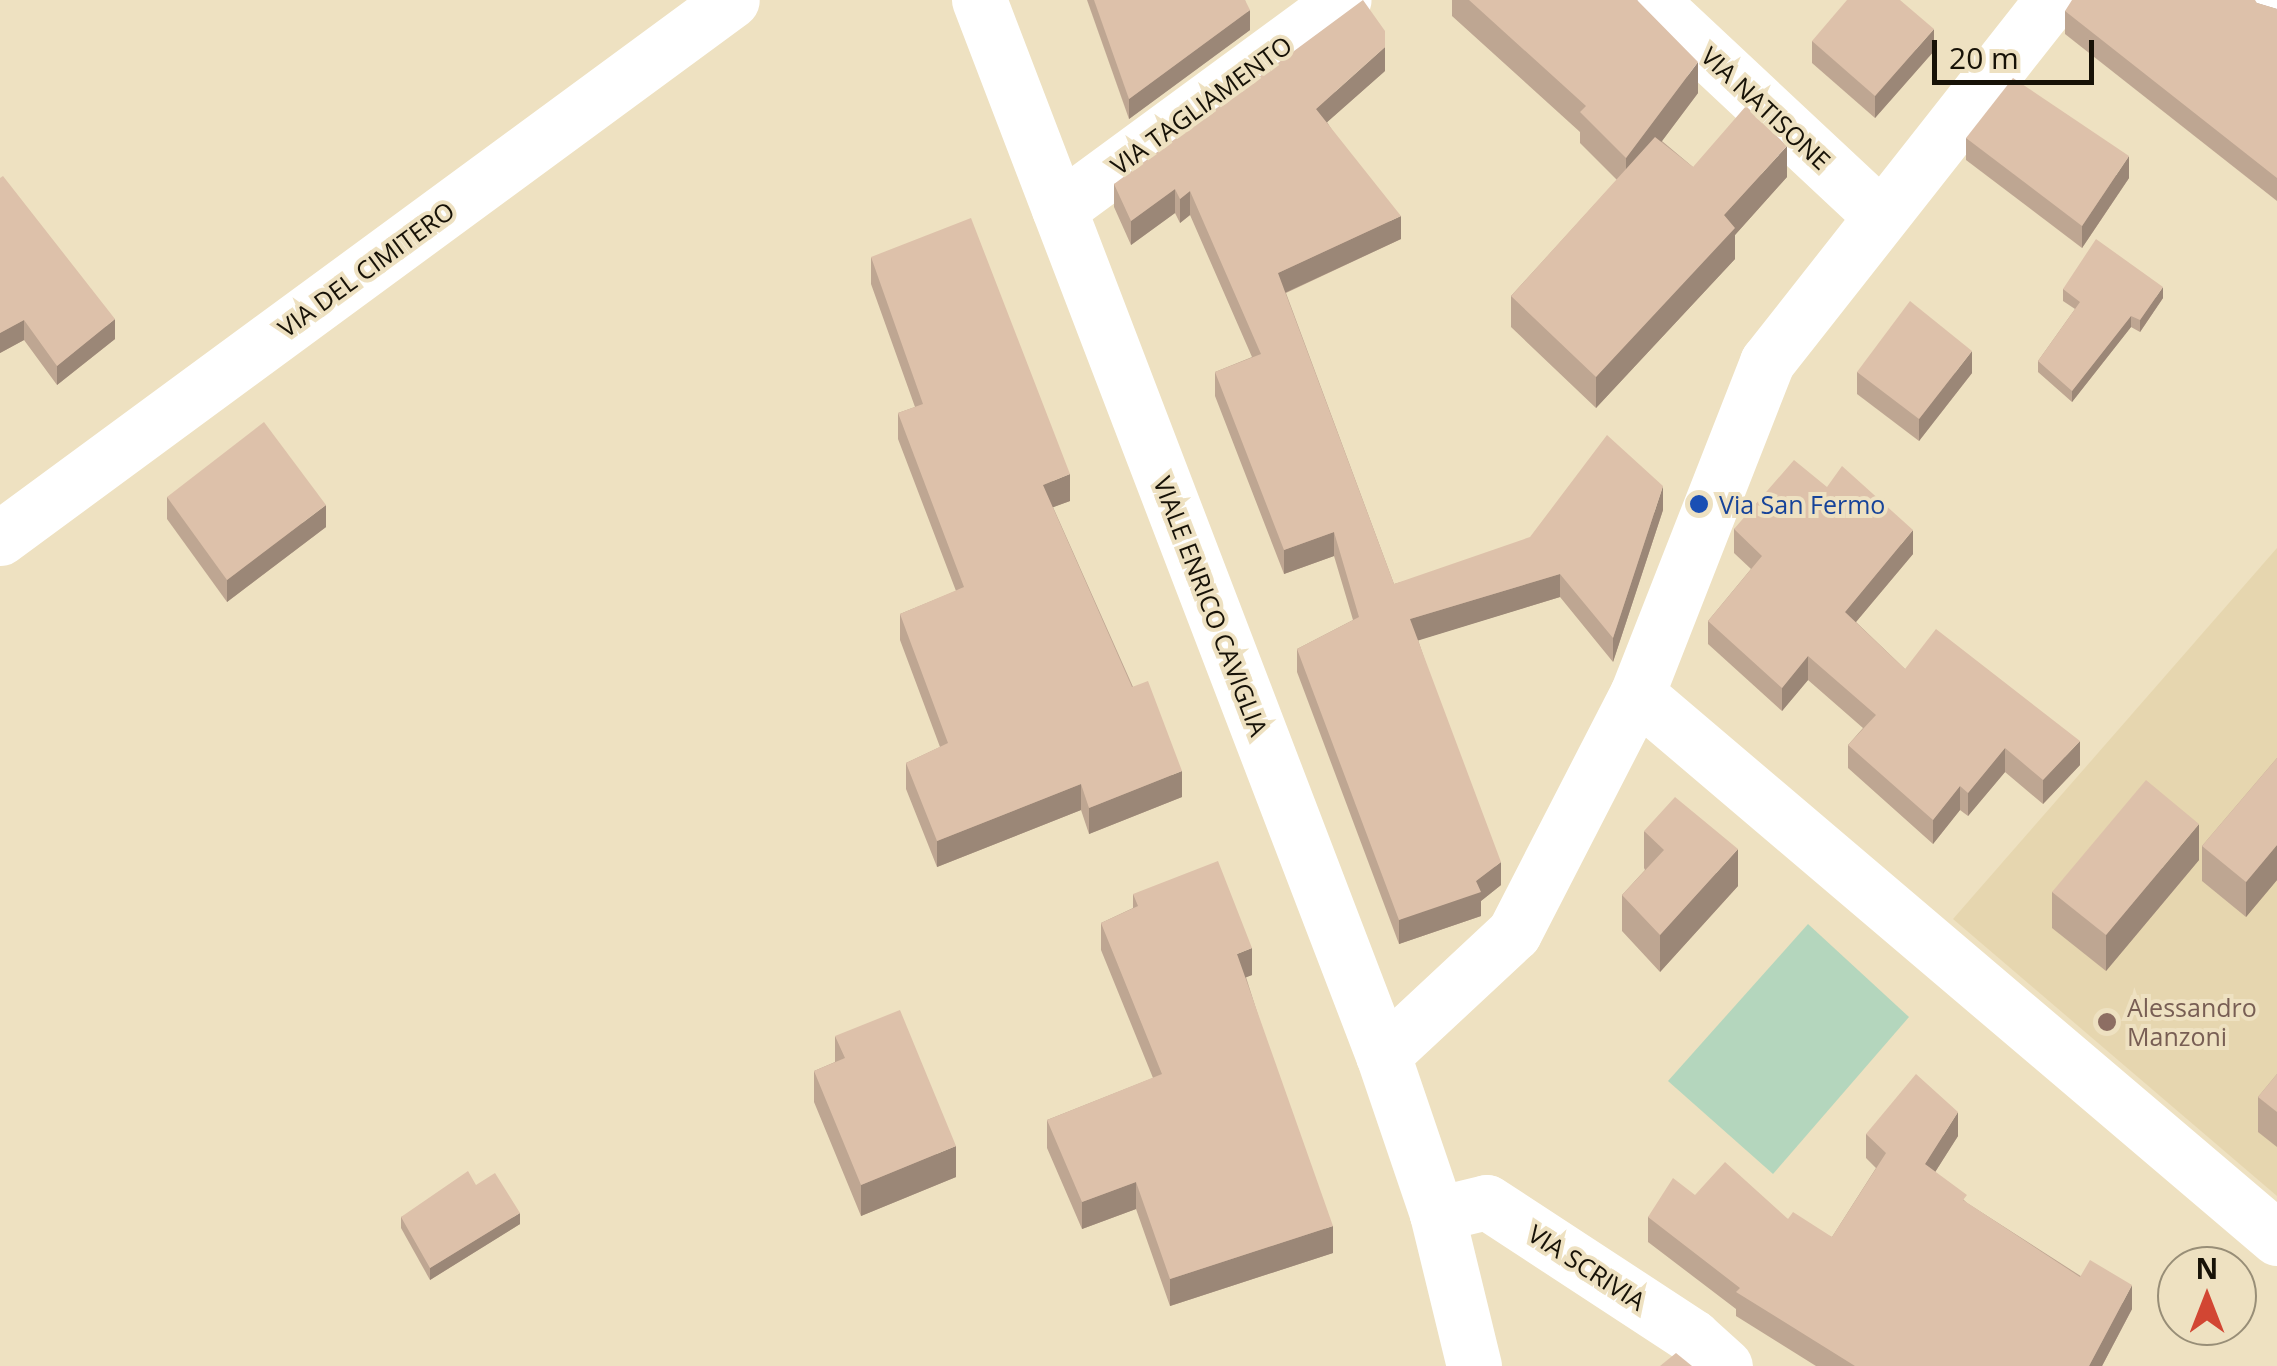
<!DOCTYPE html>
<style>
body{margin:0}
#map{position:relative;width:2277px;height:1366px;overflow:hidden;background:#eee1c1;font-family:"Open Sans",sans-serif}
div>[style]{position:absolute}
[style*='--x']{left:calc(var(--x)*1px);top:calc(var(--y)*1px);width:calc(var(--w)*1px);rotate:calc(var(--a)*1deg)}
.built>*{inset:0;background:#e6d6af}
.green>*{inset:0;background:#b4d6bd}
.street>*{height:55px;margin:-27.5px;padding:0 27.5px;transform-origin:27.5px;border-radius:27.5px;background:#fff}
.primary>*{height:55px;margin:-27.5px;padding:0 27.5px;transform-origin:27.5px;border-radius:27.5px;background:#fff}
.wall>*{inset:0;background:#bea692}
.shaded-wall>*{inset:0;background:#9b8777}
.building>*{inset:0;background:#ddc1aa}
.dots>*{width:28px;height:28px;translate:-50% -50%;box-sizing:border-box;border:5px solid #eee1c1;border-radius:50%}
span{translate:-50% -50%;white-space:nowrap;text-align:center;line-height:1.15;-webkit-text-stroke:8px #eee1c1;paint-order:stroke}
.street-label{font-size:25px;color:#171207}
.transit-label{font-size:25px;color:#164399}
.left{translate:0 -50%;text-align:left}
.education-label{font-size:25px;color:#785e54}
.north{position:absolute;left:2157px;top:1246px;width:100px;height:100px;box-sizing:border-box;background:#eee1c1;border:2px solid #988e77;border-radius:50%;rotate:0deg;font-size:28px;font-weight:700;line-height:40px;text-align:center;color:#171207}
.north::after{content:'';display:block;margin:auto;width:35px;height:45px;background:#d24633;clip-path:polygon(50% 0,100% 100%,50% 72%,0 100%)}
.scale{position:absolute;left:1932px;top:40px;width:162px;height:45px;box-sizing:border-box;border:5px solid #171207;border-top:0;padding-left:12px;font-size:30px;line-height:35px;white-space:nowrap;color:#171207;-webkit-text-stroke:8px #eee1c1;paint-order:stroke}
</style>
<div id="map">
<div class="built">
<i style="clip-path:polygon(2277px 548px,2277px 1196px,1953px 919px)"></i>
</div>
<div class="green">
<i style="clip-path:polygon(1808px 924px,1909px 1017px,1773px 1174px,1668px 1081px)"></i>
</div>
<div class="street">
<i style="--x:1650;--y:0;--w:316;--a:43.1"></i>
<i style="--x:2274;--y:0;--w:4;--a:34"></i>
<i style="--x:1059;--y:209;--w:353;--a:-36.3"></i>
<i style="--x:0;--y:538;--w:908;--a:-36.31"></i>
<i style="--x:1637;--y:694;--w:840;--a:40.36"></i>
<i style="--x:1383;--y:1055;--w:179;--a:-43"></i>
<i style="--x:1514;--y:933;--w:269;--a:-62.8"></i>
<i style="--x:1637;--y:694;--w:357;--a:-68.6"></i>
<i style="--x:1767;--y:362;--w:461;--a:-51.8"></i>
<i style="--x:1437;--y:1214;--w:51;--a:-13.5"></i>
<i style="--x:1487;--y:1202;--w:246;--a:33.2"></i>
<i style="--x:1693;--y:1337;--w:43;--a:42.2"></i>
</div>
<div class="primary">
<i style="--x:979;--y:0;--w:1130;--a:69.05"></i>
<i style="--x:1383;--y:1055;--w:168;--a:71.2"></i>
<i style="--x:1437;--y:1214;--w:156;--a:76.3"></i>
</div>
<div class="wall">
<i style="clip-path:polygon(1087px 0,1245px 0,1250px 30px,1129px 119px)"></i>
<i style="clip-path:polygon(1452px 0,1637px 0,1698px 93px,1662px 141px,1693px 167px,1787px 177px,1735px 235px,1735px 259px,1596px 408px,1511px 327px,1511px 296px,1617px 180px,1580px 143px,1580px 132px,1452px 16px)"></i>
<i style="clip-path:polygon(2257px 3px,2277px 9px,2277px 201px,2065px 34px,2065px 11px)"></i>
<i style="clip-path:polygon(1812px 41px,1934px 51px,1875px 118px,1812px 63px)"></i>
<i style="clip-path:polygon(1385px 71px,1327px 122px,1401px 239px,1286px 293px,1394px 584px,1663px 510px,1613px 662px,1560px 597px,1418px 640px,1501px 885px,1481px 901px,1481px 916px,1399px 944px,1297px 672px,1297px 649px,1353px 620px,1334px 556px,1284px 574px,1215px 396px,1215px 372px,1252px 357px,1190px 215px,1180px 223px,1175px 213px,1131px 245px,1114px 207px,1114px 184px)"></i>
<i style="clip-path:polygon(1966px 138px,2129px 178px,2082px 248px,1966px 160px)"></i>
<i style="clip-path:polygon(0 178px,115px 339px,57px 385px,24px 340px,0 353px)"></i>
<i style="clip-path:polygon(871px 257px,1070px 501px,1053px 507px,1182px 797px,1089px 834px,1081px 810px,937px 867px,906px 789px,906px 763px,940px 747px,900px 640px,900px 614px,956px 591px,898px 439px,898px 413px,915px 407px,871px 284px)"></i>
<i style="clip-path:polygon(2063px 289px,2163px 298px,2140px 332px,2131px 327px,2072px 402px,2038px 372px,2038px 361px,2075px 309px,2063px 301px)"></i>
<i style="clip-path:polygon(1857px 372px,1972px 373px,1919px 441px,1857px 394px)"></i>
<i style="clip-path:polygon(1827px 487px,1913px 554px,1856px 622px,1905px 669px,2080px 765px,2043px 804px,2005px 772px,1968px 816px,1960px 810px,1933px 844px,1848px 768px,1848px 745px,1863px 728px,1808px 680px,1782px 711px,1708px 644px,1708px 621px,1751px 569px,1734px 553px,1734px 529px)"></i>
<i style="clip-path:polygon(167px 497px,326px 527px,227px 602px,167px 519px)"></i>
<i style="clip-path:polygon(2277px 758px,2277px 880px,2246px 917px,2202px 881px,2202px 846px)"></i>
<i style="clip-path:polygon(1644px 831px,1738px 886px,1660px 972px,1622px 931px,1622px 895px,1645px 870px,1644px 868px)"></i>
<i style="clip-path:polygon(2199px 860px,2106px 971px,2052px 928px,2052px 892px)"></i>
<i style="clip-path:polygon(1133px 894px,1252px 975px,1246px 977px,1333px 1253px,1170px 1306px,1136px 1209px,1082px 1229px,1047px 1148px,1047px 1120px,1153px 1078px,1101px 950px,1101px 923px,1133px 908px)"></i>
<i style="clip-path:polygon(835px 1036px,956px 1177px,861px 1216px,814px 1102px,814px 1071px,835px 1062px)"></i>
<i style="clip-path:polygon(2277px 1074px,2277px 1147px,2258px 1132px,2258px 1097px)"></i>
<i style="clip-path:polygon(1866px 1134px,1958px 1136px,1935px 1172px,1967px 1203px,2132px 1309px,2102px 1366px,1816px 1366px,1736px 1316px,1736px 1309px,1648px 1242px,1648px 1217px,1695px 1195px,1788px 1219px,1832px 1237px,1876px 1168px,1866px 1158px)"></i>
<i style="clip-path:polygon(476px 1185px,520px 1224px,430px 1280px,401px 1228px,401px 1217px)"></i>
</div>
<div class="shaded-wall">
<i style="clip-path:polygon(1250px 10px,1250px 30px,1129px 119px,1129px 99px)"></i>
<i style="clip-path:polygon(1934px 29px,1934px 51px,1875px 118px,1875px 96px)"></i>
<i style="clip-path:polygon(1385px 47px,1385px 71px,1316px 132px,1316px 109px)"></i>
<i style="clip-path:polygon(1698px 62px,1698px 93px,1626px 189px,1626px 158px)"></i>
<i style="clip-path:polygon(1787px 146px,1787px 177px,1735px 235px,1735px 259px,1596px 408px,1596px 377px,1724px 215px)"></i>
<i style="clip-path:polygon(2129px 156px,2129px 178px,2082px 248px,2082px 226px)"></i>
<i style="clip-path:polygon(1175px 189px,1175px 213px,1131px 245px,1131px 221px)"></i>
<i style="clip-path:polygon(1190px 191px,1190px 215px,1180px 223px,1180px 199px)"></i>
<i style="clip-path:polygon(1401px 216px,1401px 239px,1278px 296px,1278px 273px)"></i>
<i style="clip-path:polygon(2163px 287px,2163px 298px,2140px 332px,2140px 320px)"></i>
<i style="clip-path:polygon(2131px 316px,2131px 327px,2072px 402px,2072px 391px)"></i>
<i style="clip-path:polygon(115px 319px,115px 339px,57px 385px,57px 366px)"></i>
<i style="clip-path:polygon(24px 320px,24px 340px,0 353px,0 333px)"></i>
<i style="clip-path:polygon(1972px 351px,1972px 373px,1919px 441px,1919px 419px)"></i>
<i style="clip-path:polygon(1070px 474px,1070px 501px,1043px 511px,1043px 485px)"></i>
<i style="clip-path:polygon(1663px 486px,1663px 510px,1613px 662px,1613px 638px)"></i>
<i style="clip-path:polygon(326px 505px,326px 527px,227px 602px,227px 580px)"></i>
<i style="clip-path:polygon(1913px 530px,1913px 554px,1845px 635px,1845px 612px)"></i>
<i style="clip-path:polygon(1334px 532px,1334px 556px,1284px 574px,1284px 550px)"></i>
<i style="clip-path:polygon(1560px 574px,1560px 597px,1410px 643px,1410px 619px)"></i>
<i style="clip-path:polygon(1808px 656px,1808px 680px,1782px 711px,1782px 688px)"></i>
<i style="clip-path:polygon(2080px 741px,2080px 765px,2043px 804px,2043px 780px)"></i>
<i style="clip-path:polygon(2005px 748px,2005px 772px,1968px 816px,1968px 793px)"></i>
<i style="clip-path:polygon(1182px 771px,1182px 797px,1089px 834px,1089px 808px)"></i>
<i style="clip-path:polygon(1081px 784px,1081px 810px,937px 867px,937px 841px)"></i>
<i style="clip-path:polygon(1960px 786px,1960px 810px,1933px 844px,1933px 820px)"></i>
<i style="clip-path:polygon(2199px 824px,2199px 860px,2106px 971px,2106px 935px)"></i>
<i style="clip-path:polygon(2277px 845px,2277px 880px,2246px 917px,2246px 882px)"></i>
<i style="clip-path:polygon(1738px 849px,1738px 886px,1660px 972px,1660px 935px)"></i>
<i style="clip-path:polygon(1501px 862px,1501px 885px,1481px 901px,1481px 916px,1399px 944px,1399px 920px,1476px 881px)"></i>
<i style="clip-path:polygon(1252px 948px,1252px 975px,1237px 981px,1237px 954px)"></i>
<i style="clip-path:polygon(1958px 1112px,1958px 1136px,1925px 1188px,1925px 1164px)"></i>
<i style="clip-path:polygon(956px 1146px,956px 1177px,861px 1216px,861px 1185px)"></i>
<i style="clip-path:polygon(1136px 1182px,1136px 1209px,1082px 1229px,1082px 1202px)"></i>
<i style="clip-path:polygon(520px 1213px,520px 1224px,430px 1280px,430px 1268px)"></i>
<i style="clip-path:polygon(1333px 1226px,1333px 1253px,1170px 1306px,1170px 1279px)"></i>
<i style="clip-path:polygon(2132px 1285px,2132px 1309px,2102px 1366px,2089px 1366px)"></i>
</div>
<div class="building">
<i style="clip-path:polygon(1094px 0,1245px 0,1250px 10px,1129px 99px)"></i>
<i style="clip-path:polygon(1363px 0,1385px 31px,1385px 47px,1316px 109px,1401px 216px,1278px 273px,1394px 584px,1530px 537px,1607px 435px,1663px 486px,1613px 638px,1560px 574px,1410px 619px,1501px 862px,1476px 881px,1481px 892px,1399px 920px,1297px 649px,1359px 617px,1334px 532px,1284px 550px,1215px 372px,1261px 354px,1190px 191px,1180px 199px,1175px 189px,1131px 221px,1114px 184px)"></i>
<i style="clip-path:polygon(1469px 0,1637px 0,1698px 62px,1626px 158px,1580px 112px,1586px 106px)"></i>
<i style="clip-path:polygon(1847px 0,1900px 0,1934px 29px,1875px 96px,1812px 41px)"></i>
<i style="clip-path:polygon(2072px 0,2255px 0,2257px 3px,2277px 9px,2277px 178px,2065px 11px)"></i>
<i style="clip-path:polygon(2013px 78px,2129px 156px,2082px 226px,1966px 138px)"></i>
<i style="clip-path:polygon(1746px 106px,1787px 146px,1724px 215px,1735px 228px,1596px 377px,1511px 296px,1655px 137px,1693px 167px)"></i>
<i style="clip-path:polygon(3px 176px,115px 319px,57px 366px,24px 320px,0 333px,0 178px)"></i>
<i style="clip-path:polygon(971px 218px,1070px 474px,1043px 485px,1132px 687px,1148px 681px,1182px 771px,1089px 808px,1081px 784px,937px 841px,906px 763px,948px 743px,900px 614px,964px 587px,898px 413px,923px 404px,871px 257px)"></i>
<i style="clip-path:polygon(2096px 239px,2163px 287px,2140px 320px,2131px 316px,2072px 391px,2038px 361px,2080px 302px,2063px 289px)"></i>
<i style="clip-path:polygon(1910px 301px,1972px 351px,1919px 419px,1857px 372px)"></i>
<i style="clip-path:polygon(264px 422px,326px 505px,227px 580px,167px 497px)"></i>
<i style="clip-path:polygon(1794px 460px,1827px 487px,1842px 466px,1913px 530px,1845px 612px,1905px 669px,1936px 629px,2080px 741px,2043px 780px,2005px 748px,1968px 793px,1960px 786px,1933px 820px,1848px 745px,1876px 715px,1808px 656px,1782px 688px,1708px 621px,1762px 556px,1734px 529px)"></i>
<i style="clip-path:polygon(2277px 758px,2277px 845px,2246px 882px,2202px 846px)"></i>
<i style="clip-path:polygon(2146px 780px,2199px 824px,2106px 935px,2052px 892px)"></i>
<i style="clip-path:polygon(1675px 797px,1738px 849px,1660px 935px,1622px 895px,1664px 850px,1644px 831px)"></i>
<i style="clip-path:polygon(1218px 861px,1252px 948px,1237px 954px,1333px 1226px,1170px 1279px,1136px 1182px,1082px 1202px,1047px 1120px,1162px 1074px,1101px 923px,1138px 906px,1133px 894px)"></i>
<i style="clip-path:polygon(900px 1010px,956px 1146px,861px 1185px,814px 1071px,845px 1058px,835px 1036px)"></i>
<i style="clip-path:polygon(1916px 1074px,1958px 1112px,1925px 1164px,1967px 1195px,1963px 1200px,2080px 1277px,2090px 1260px,2132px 1285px,2089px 1366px,1855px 1366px,1736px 1292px,1740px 1288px,1648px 1217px,1673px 1178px,1695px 1195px,1725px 1162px,1788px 1219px,1793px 1212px,1832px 1237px,1886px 1153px,1866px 1134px)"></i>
<i style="clip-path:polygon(2277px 1074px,2277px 1112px,2258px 1097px)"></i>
<i style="clip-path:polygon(468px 1171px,476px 1185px,495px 1173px,520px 1213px,430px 1268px,401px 1217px)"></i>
<i style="clip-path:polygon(1676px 1353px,1692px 1366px,1660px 1366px)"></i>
</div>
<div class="dots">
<i style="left:1699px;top:504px;background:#1a4fb4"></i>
<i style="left:2107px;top:1022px;background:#8d6e63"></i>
</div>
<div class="street-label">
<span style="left:1201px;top:105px;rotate:-36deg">VIA TAGLIAMENTO</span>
<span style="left:1766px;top:108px;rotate:43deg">VIA NATISONE</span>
<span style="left:366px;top:269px;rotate:-36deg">VIA DEL CIMITERO</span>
<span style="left:1211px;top:606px;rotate:69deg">VIALE ENRICO CAVIGLIA</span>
<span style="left:1587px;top:1267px;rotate:33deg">VIA SCRIVIA</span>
</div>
<div class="transit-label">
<span class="left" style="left:1719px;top:504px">Via San Fermo</span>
</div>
<div class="education-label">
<span class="left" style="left:2127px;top:1022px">Alessandro<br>Manzoni</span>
</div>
<div class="north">N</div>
<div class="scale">20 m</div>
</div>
